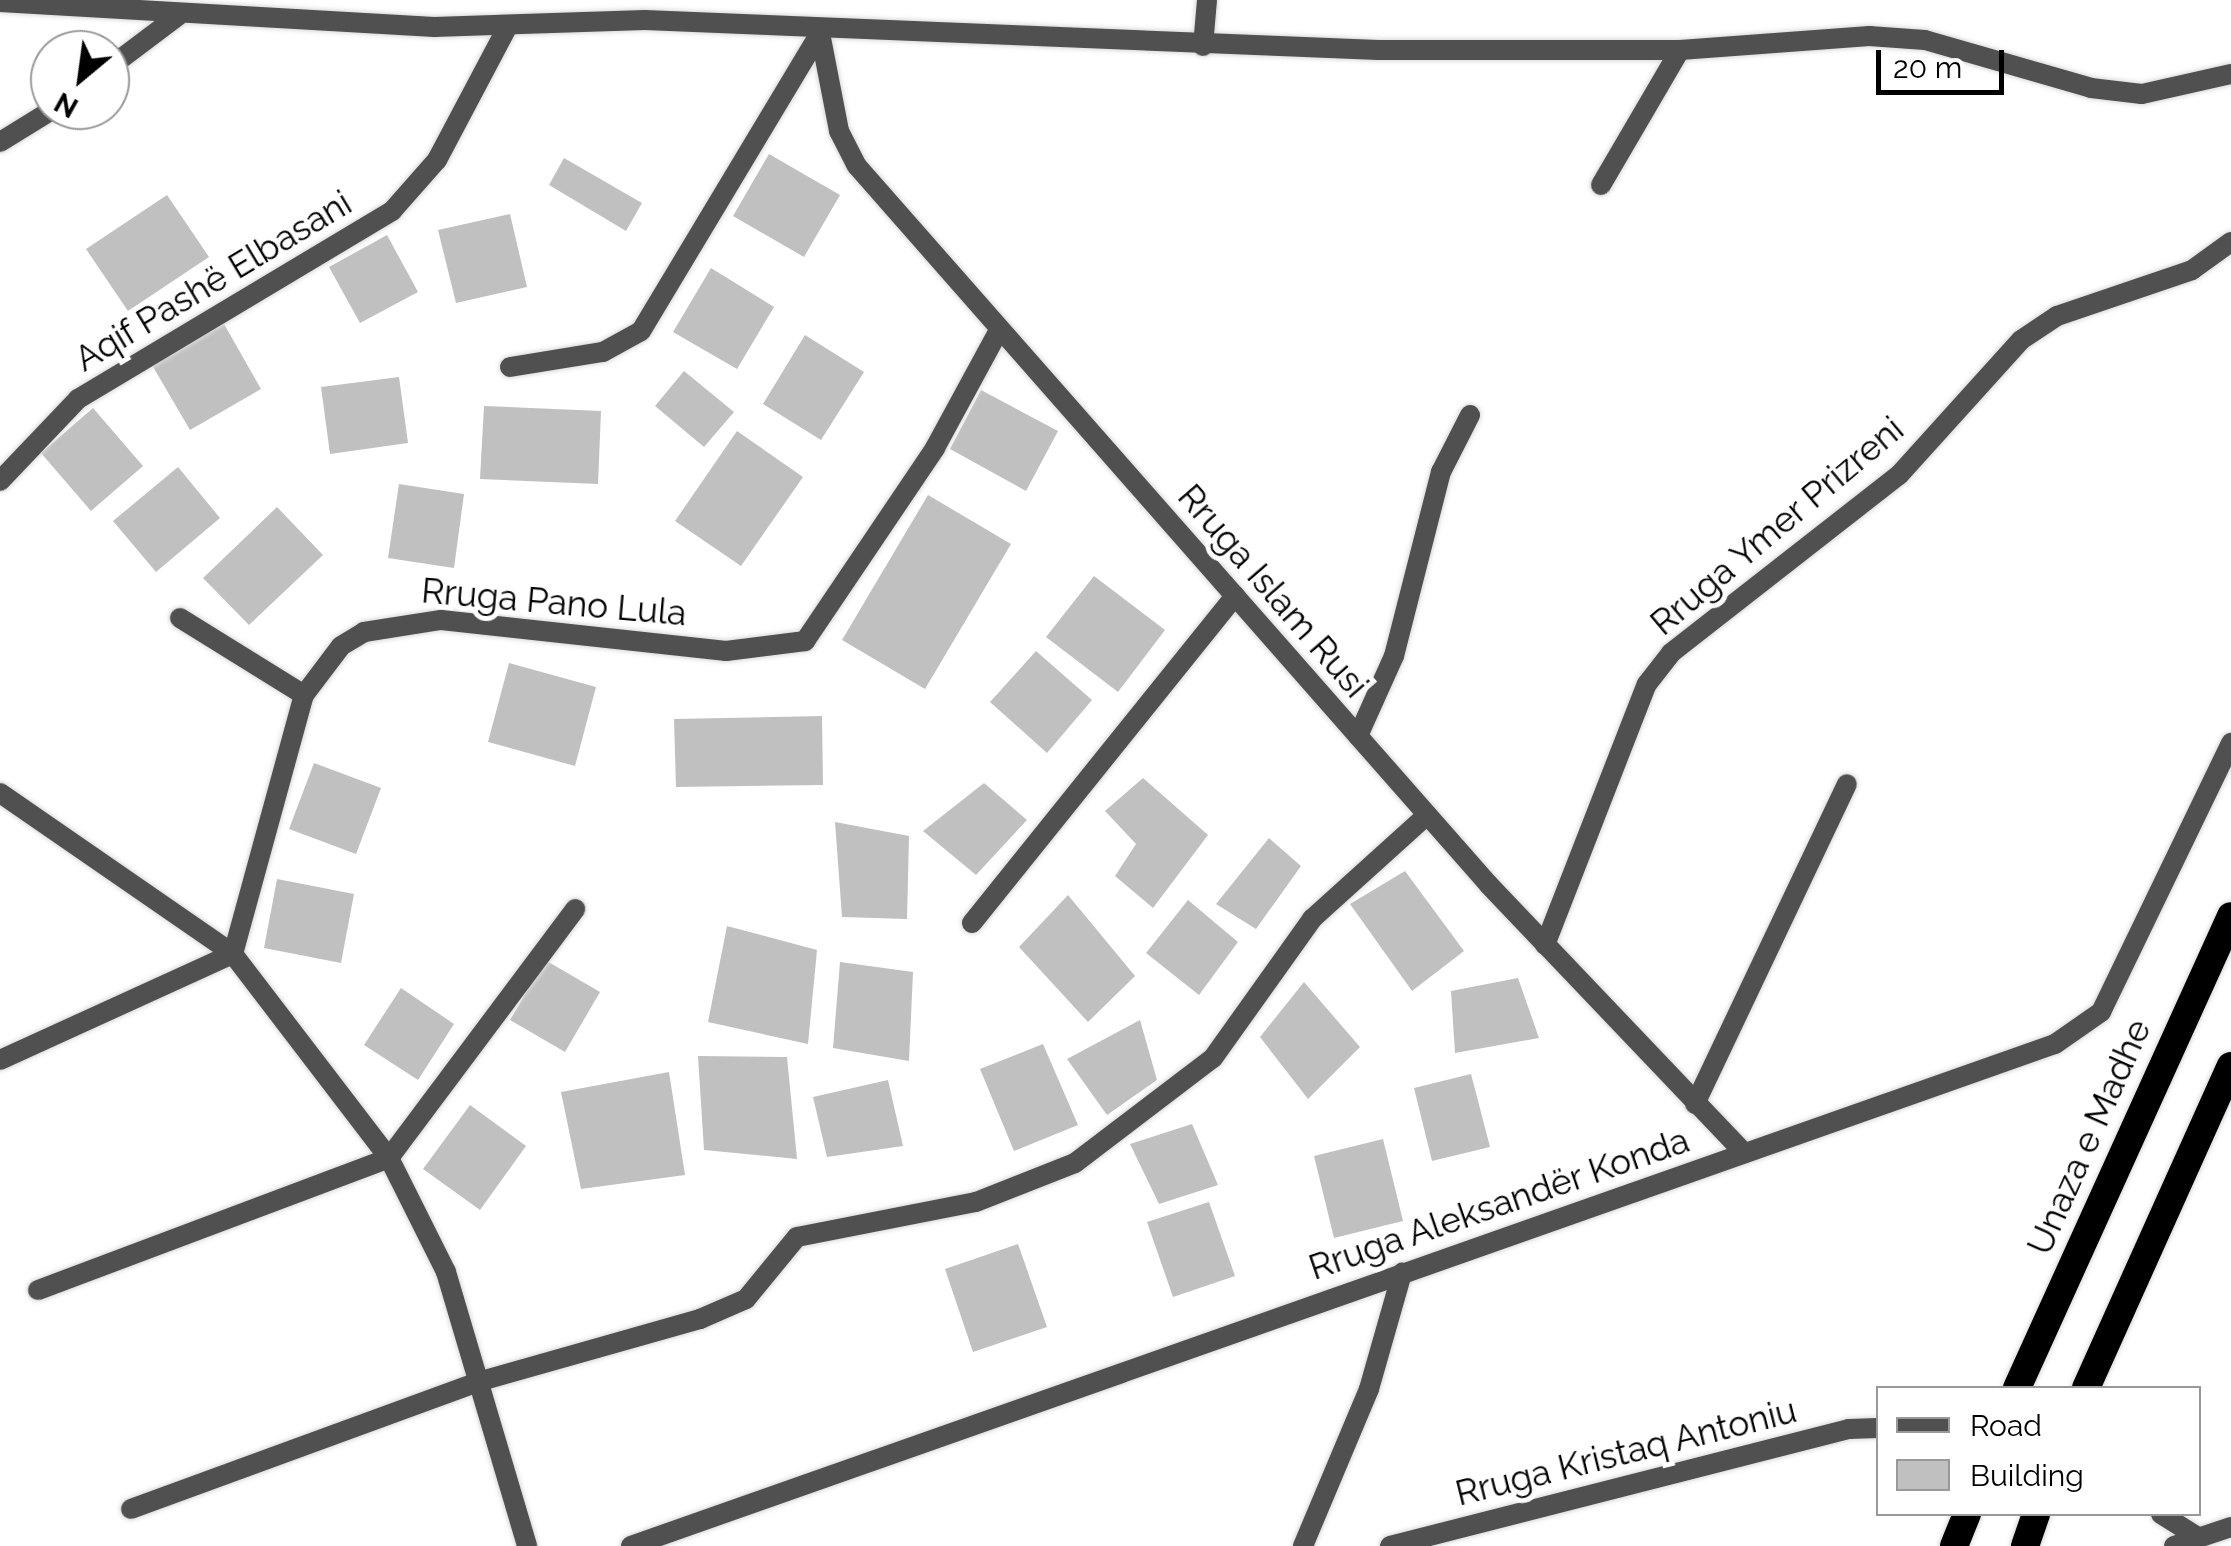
<!DOCTYPE html>
<meta charset="utf-8">
<style>
body{margin:0}
#map{position:relative;width:2231px;height:1546px;overflow:hidden;background:#fff;font-family:Raleway,sans-serif}
div>[style]{position:absolute}
[style*='--x']{left:calc(var(--x)*1px);top:calc(var(--y)*1px);width:calc(var(--w)*1px);rotate:calc(var(--a)*1deg)}
.building>*{inset:0;background:#c0c0c0}
.roads{filter:drop-shadow(0 0 2px #dbdbdb) drop-shadow(0 0 2px #dbdbdb)}
.service>*{height:20px;margin:-10px;padding:0 10px;transform-origin:10px;border-radius:10px;background:#505050}
.minor>*{height:20px;margin:-10px;padding:0 10px;transform-origin:10px;border-radius:10px;background:#505050}
.trunk>*{height:28px;margin:-14px;padding:0 14px;transform-origin:14px;border-radius:14px;background:#000}
span{translate:-50% -50%;white-space:nowrap;text-align:center;line-height:1.15;-webkit-text-stroke:10px #fff;paint-order:stroke}
.street-label{font-size:35px;color:#000}
.legend{position:absolute;left:1876px;top:1386px;width:325px;height:130px;box-sizing:border-box;background:#fff;border:2px solid #999;margin:0;padding:12px 18px;list-style:none;font-size:30px;color:#000}
.legend li{display:flex;align-items:center;gap:20px;height:50px}
.legend b{width:50px;border:2px solid #999}
.north{position:absolute;left:30px;top:30px;width:100px;height:100px;box-sizing:border-box;background:#fff;border:2px solid #999;border-radius:50%;rotate:209deg;font-size:28px;font-weight:700;line-height:40px;text-align:center;color:#000}
.north::after{content:'';display:block;margin:auto;width:35px;height:45px;background:#000;clip-path:polygon(50% 0,100% 100%,50% 72%,0 100%)}
.scale{position:absolute;left:1876px;top:50px;width:128px;height:45px;box-sizing:border-box;border:5px solid #000;border-top:0;padding-left:12px;font-size:30px;line-height:35px;white-space:nowrap;color:#000;-webkit-text-stroke:8px #fff;paint-order:stroke}
</style>
<div id="map">
<div class="building">
<i style="clip-path:polygon(769px 154px,840px 195px,804px 257px,733px 216px)"></i>
<i style="clip-path:polygon(564px 158px,642px 203px,626px 231px,549px 185px)"></i>
<i style="clip-path:polygon(167px 195px,209px 257px,128px 311px,86px 249px)"></i>
<i style="clip-path:polygon(510px 214px,527px 287px,456px 303px,438px 230px)"></i>
<i style="clip-path:polygon(387px 235px,418px 292px,360px 323px,329px 267px)"></i>
<i style="clip-path:polygon(711px 268px,774px 307px,737px 369px,673px 332px)"></i>
<i style="clip-path:polygon(224px 324px,261px 389px,190px 430px,152px 365px)"></i>
<i style="clip-path:polygon(805px 335px,864px 372px,821px 440px,763px 404px)"></i>
<i style="clip-path:polygon(684px 371px,734px 412px,704px 447px,655px 406px)"></i>
<i style="clip-path:polygon(399px 377px,408px 443px,330px 454px,321px 387px)"></i>
<i style="clip-path:polygon(981px 390px,1058px 431px,1026px 491px,950px 449px)"></i>
<i style="clip-path:polygon(484px 406px,601px 411px,598px 484px,480px 479px)"></i>
<i style="clip-path:polygon(93px 408px,143px 466px,91px 511px,41px 453px)"></i>
<i style="clip-path:polygon(737px 431px,803px 477px,741px 566px,675px 521px)"></i>
<i style="clip-path:polygon(178px 467px,220px 518px,156px 572px,113px 521px)"></i>
<i style="clip-path:polygon(399px 484px,464px 494px,454px 568px,388px 558px)"></i>
<i style="clip-path:polygon(928px 495px,1011px 544px,925px 689px,842px 640px)"></i>
<i style="clip-path:polygon(277px 507px,323px 555px,249px 625px,203px 578px)"></i>
<i style="clip-path:polygon(1094px 576px,1165px 630px,1118px 692px,1046px 637px)"></i>
<i style="clip-path:polygon(1036px 651px,1092px 700px,1047px 753px,990px 702px)"></i>
<i style="clip-path:polygon(509px 663px,596px 687px,575px 766px,488px 742px)"></i>
<i style="clip-path:polygon(822px 716px,823px 785px,676px 787px,674px 719px)"></i>
<i style="clip-path:polygon(314px 763px,381px 788px,356px 854px,289px 829px)"></i>
<i style="clip-path:polygon(1143px 778px,1208px 835px,1153px 908px,1115px 876px,1136px 844px,1105px 811px)"></i>
<i style="clip-path:polygon(984px 783px,1027px 820px,976px 875px,923px 831px)"></i>
<i style="clip-path:polygon(835px 822px,909px 836px,907px 919px,842px 917px)"></i>
<i style="clip-path:polygon(1269px 838px,1301px 866px,1256px 929px,1216px 904px)"></i>
<i style="clip-path:polygon(1405px 871px,1464px 951px,1412px 991px,1350px 904px)"></i>
<i style="clip-path:polygon(277px 879px,354px 894px,341px 963px,264px 948px)"></i>
<i style="clip-path:polygon(1068px 895px,1135px 976px,1088px 1022px,1019px 947px)"></i>
<i style="clip-path:polygon(1188px 900px,1238px 942px,1199px 995px,1146px 953px)"></i>
<i style="clip-path:polygon(727px 926px,817px 950px,808px 1044px,708px 1022px)"></i>
<i style="clip-path:polygon(545px 960px,600px 992px,565px 1052px,510px 1020px)"></i>
<i style="clip-path:polygon(840px 962px,913px 972px,909px 1061px,833px 1048px)"></i>
<i style="clip-path:polygon(1518px 978px,1539px 1038px,1455px 1053px,1451px 991px)"></i>
<i style="clip-path:polygon(1304px 982px,1360px 1047px,1308px 1099px,1260px 1037px)"></i>
<i style="clip-path:polygon(401px 988px,454px 1024px,418px 1080px,364px 1045px)"></i>
<i style="clip-path:polygon(1140px 1020px,1157px 1080px,1107px 1115px,1067px 1059px)"></i>
<i style="clip-path:polygon(1043px 1044px,1078px 1125px,1014px 1151px,980px 1069px)"></i>
<i style="clip-path:polygon(698px 1056px,787px 1057px,797px 1159px,704px 1150px)"></i>
<i style="clip-path:polygon(669px 1072px,685px 1175px,581px 1189px,561px 1092px)"></i>
<i style="clip-path:polygon(1471px 1074px,1490px 1147px,1432px 1161px,1414px 1088px)"></i>
<i style="clip-path:polygon(888px 1080px,903px 1146px,827px 1157px,813px 1097px)"></i>
<i style="clip-path:polygon(470px 1105px,526px 1146px,480px 1210px,423px 1169px)"></i>
<i style="clip-path:polygon(1192px 1124px,1218px 1185px,1159px 1204px,1130px 1144px)"></i>
<i style="clip-path:polygon(1383px 1139px,1403px 1221px,1334px 1238px,1314px 1156px)"></i>
<i style="clip-path:polygon(1209px 1202px,1235px 1276px,1173px 1297px,1147px 1222px)"></i>
<i style="clip-path:polygon(1018px 1244px,1047px 1327px,973px 1352px,945px 1269px)"></i>
</div>
<div class="roads">
<div class="service">
<i style="--x:1203;--y:46;--w:46;--a:-85"></i>
<i style="--x:110;--y:67;--w:86;--a:-37"></i>
<i style="--x:0;--y:142;--w:61;--a:-31.6"></i>
<i style="--x:1601;--y:185;--w:156;--a:-59.7"></i>
<i style="--x:180;--y:618;--w:146;--a:31.8"></i>
<i style="--x:38;--y:1290;--w:375;--a:-20.6"></i>
<i style="--x:389;--y:1158;--w:311;--a:-53.2"></i>
<i style="--x:1390;--y:1546;--w:474;--a:-14.3"></i>
</div>
<div class="minor">
<i style="--x:0;--y:2;--w:435;--a:3.3"></i>
<i style="--x:434;--y:27;--w:211;--a:-1.9"></i>
<i style="--x:645;--y:20;--w:734;--a:2.34"></i>
<i style="--x:1378;--y:50;--w:302;--a:0"></i>
<i style="--x:1680;--y:50;--w:190;--a:-4.2"></i>
<i style="--x:1869;--y:36;--w:56;--a:4.1"></i>
<i style="--x:1925;--y:40;--w:173;--a:16.1"></i>
<i style="--x:2091;--y:88;--w:51;--a:6.7"></i>
<i style="--x:2142;--y:94;--w:91;--a:-12.7"></i>
<i style="--x:820;--y:33;--w:100;--a:79"></i>
<i style="--x:839;--y:131;--w:39;--a:63"></i>
<i style="--x:857;--y:166;--w:957;--a:48.68"></i>
<i style="--x:1489;--y:885;--w:370;--a:46.4"></i>
<i style="--x:510;--y:367;--w:94;--a:-9.2"></i>
<i style="--x:603;--y:352;--w:43;--a:-28.9"></i>
<i style="--x:641;--y:331;--w:348;--a:-59"></i>
<i style="--x:0;--y:481;--w:113;--a:-46.4"></i>
<i style="--x:78;--y:399;--w:366;--a:-30.9"></i>
<i style="--x:392;--y:211;--w:68;--a:-48.6"></i>
<i style="--x:437;--y:160;--w:152;--a:-62.1"></i>
<i style="--x:1358;--y:736;--w:88;--a:-65.8"></i>
<i style="--x:1394;--y:656;--w:190;--a:-75.7"></i>
<i style="--x:1441;--y:472;--w:64;--a:-63"></i>
<i style="--x:0;--y:793;--w:283;--a:34.6"></i>
<i style="--x:233;--y:954;--w:257;--a:52.6"></i>
<i style="--x:389;--y:1158;--w:127;--a:63.4"></i>
<i style="--x:446;--y:1272;--w:286;--a:73.5"></i>
<i style="--x:972;--y:923;--w:420;--a:-51.2"></i>
<i style="--x:1545;--y:945;--w:280;--a:-68.7"></i>
<i style="--x:1647;--y:684;--w:39;--a:-52"></i>
<i style="--x:1671;--y:653;--w:289;--a:-38"></i>
<i style="--x:1899;--y:475;--w:182;--a:-47.9"></i>
<i style="--x:2021;--y:340;--w:43;--a:-33.7"></i>
<i style="--x:2057;--y:316;--w:143;--a:-18.8"></i>
<i style="--x:2192;--y:270;--w:48;--a:-35.7"></i>
<i style="--x:0;--y:1060;--w:256;--a:-24.5"></i>
<i style="--x:233;--y:954;--w:269;--a:-74.7"></i>
<i style="--x:304;--y:695;--w:61;--a:-52.9"></i>
<i style="--x:341;--y:646;--w:27;--a:-31"></i>
<i style="--x:364;--y:632;--w:78;--a:-8.9"></i>
<i style="--x:441;--y:620;--w:287;--a:6.2"></i>
<i style="--x:726;--y:651;--w:80;--a:-7.2"></i>
<i style="--x:805;--y:641;--w:233;--a:-56"></i>
<i style="--x:935;--y:448;--w:134;--a:-61.5"></i>
<i style="--x:1695;--y:1104;--w:354;--a:-64.6"></i>
<i style="--x:1849;--y:1429;--w:29;--a:-2"></i>
<i style="--x:131;--y:1509;--w:373;--a:-20.1"></i>
<i style="--x:481;--y:1381;--w:228;--a:-15.8"></i>
<i style="--x:700;--y:1319;--w:50;--a:-23.5"></i>
<i style="--x:746;--y:1299;--w:80;--a:-50.6"></i>
<i style="--x:797;--y:1237;--w:182;--a:-11.1"></i>
<i style="--x:976;--y:1202;--w:106;--a:-21.5"></i>
<i style="--x:1075;--y:1163;--w:173;--a:-37.3"></i>
<i style="--x:1213;--y:1058;--w:171;--a:-54.5"></i>
<i style="--x:1312;--y:919;--w:155;--a:-42.1"></i>
<i style="--x:2161;--y:1514;--w:40;--a:32"></i>
<i style="--x:631;--y:1546;--w:1510;--a:-19.42"></i>
<i style="--x:2055;--y:1044;--w:56;--a:-34.8"></i>
<i style="--x:2101;--y:1012;--w:299;--a:-64.2"></i>
<i style="--x:1303;--y:1546;--w:170;--a:-67.2"></i>
<i style="--x:1369;--y:1389;--w:121;--a:-74.1"></i>
<i style="--x:2174;--y:1546;--w:60;--a:-18.4"></i>
</div>
<div class="trunk">
<i style="--x:2017;--y:1388;--w:518;--a:-65.61"></i>
<i style="--x:2086;--y:1388;--w:353;--a:-65.8"></i>
<i style="--x:1954;--y:1546;--w:35;--a:-68"></i>
<i style="--x:2025;--y:1546;--w:34;--a:-71"></i>
</div>
</div>
<div class="street-label">
<span style="left:213px;top:281px;rotate:-31deg">Aqif Pashë Elbasani</span>
<span style="left:1777px;top:526px;rotate:-40deg">Rruga Ymer Prizreni</span>
<span style="left:1273px;top:591px;rotate:49deg">Rruga Islam Rusi</span>
<span style="left:554px;top:602px;rotate:5deg">Rruga Pano Lula</span>
<span style="left:2089px;top:1137px;rotate:-66deg">Unaza e Madhe</span>
<span style="left:1499px;top:1204px;rotate:-19deg">Rruga Aleksandër Konda</span>
<span style="left:1626px;top:1452px;rotate:-14deg">Rruga Kristaq Antoniu</span>
</div>
<ul class="legend">
<li><b style="height:12px;background:#505050"></b>Road</li>
<li><b style="height:28px;background:#c0c0c0"></b>Building</li>
</ul>
<div class="north">N</div>
<div class="scale">20 m</div>
</div>
